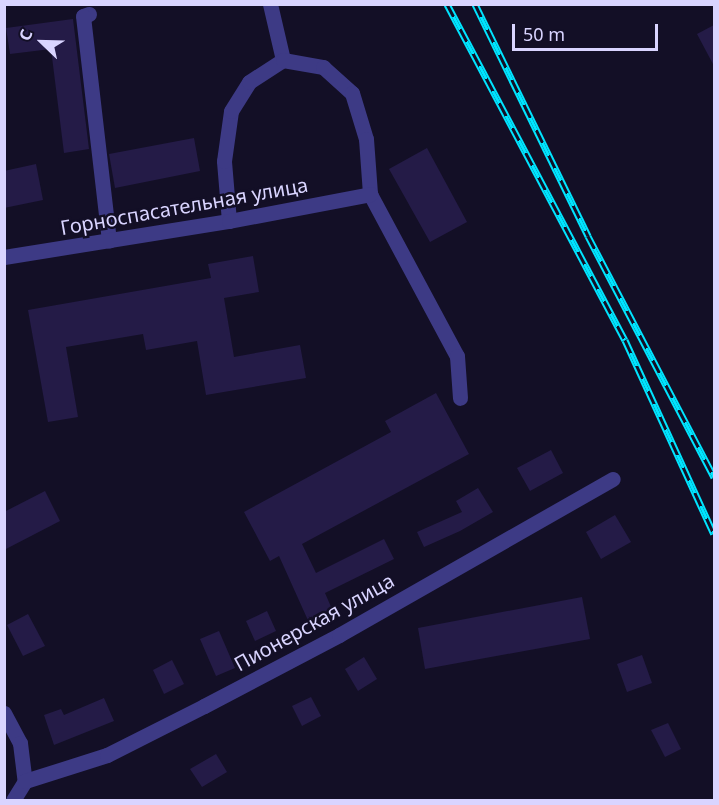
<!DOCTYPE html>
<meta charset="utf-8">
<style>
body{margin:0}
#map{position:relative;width:719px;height:805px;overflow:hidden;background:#130f26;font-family:"Noto Sans",sans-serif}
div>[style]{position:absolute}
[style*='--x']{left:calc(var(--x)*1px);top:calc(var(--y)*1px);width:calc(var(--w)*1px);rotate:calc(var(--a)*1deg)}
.building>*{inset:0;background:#241b47}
.minor>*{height:15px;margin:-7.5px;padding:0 7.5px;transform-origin:7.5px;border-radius:7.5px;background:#3d3a85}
.rail>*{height:7px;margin-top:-3.5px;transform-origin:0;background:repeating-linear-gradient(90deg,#130f26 0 14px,#00e5ff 0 28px);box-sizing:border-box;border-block:2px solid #00e5ff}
span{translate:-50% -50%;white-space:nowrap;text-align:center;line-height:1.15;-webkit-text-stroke:5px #130f26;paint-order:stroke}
.street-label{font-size:20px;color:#d9d4ff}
.frame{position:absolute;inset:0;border:6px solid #d9d4ff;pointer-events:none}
.north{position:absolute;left:12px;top:12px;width:60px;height:60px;-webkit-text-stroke:4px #130f26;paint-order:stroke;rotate:293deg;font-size:16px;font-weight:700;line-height:24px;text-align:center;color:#d9d4ff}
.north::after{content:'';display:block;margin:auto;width:21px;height:27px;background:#d9d4ff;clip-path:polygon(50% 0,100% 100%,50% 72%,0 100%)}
.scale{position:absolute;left:512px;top:24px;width:146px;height:27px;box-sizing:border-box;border:3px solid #d9d4ff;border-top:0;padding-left:8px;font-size:18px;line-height:21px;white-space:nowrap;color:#d9d4ff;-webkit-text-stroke:4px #130f26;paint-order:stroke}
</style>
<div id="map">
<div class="building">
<i style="clip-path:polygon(73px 19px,89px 149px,64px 153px,51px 49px,10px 54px,6px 28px)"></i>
<i style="clip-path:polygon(714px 25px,714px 66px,697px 34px)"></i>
<i style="clip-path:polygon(194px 138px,200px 171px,115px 188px,109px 154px)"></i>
<i style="clip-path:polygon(427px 148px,467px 222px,430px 242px,389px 169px)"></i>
<i style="clip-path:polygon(36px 164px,43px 200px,4px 208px,4px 171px)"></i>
<i style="clip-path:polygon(253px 256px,259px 292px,224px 298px,234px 357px,300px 345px,306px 378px,206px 395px,197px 341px,146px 350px,143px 334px,66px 347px,78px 417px,48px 422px,28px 310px,211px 278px,208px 264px)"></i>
<i style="clip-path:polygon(436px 393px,469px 454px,302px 544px,316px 573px,384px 539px,394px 559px,325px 593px,335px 616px,311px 627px,279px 556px,270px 561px,244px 512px,391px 432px,385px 421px)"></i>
<i style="clip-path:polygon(551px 450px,563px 473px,530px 491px,517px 468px)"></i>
<i style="clip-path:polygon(478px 488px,493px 512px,460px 531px,424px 547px,417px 532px,462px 512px,456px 501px)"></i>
<i style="clip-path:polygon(45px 491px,60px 521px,4px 550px,4px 512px)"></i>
<i style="clip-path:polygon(615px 515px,631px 542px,601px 559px,586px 532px)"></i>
<i style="clip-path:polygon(582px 597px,590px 639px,425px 669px,418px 628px)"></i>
<i style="clip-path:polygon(267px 611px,276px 631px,255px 641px,246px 621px)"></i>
<i style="clip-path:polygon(28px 614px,45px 646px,23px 656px,7px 625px)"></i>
<i style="clip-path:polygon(219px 631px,235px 668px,216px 676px,200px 639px)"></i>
<i style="clip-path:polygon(642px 655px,652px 683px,627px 692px,617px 664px)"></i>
<i style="clip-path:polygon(364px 657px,377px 679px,358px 691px,345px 669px)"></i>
<i style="clip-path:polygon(172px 660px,184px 684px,164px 694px,153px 670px)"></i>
<i style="clip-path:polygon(311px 697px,321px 716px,302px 726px,292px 706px)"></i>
<i style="clip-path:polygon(104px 698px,114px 721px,54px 745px,44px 715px,61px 709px,64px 715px)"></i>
<i style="clip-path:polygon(668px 723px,681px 749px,665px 757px,651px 730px)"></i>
<i style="clip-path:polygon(216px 754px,227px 772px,202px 787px,190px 769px)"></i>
</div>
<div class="minor">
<i style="--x:270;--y:4;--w:57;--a:76.9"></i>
<i style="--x:89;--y:14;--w:6;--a:162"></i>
<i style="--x:83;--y:16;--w:226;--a:83.4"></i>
<i style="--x:229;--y:221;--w:60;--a:-94.8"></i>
<i style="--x:224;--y:161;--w:50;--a:-82"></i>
<i style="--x:231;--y:111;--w:34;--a:-58"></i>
<i style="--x:249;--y:82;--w:40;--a:-32.9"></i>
<i style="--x:283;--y:60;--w:41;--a:9.9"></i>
<i style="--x:323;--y:67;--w:39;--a:42"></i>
<i style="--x:352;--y:93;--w:48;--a:73.1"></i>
<i style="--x:366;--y:139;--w:55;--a:85.8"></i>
<i style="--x:370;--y:194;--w:184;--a:61.8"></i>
<i style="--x:457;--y:356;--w:42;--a:85.9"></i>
<i style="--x:4;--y:257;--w:228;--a:-9.1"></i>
<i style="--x:229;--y:221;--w:144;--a:-10.8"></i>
<i style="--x:4;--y:713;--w:34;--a:62"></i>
<i style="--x:20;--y:743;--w:38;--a:83"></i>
<i style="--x:25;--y:781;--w:22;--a:122"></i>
<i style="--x:25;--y:781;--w:86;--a:-17.6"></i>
<i style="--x:107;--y:755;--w:109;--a:-26.8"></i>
<i style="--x:204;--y:706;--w:153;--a:-27.7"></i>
<i style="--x:339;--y:635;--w:315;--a:-29.7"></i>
</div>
<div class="rail">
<i style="--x:447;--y:4;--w:380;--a:62.1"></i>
<i style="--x:625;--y:340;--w:213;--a:65.4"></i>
<i style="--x:475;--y:4;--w:258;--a:64"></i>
<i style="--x:588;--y:236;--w:272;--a:62.4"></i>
</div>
<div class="street-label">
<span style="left:184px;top:206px;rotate:-10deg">Горноспасательная улица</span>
<span style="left:314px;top:622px;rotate:-29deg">Пионерская улица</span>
</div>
<div class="frame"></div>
<div class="north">С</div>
<div class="scale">50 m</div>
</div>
